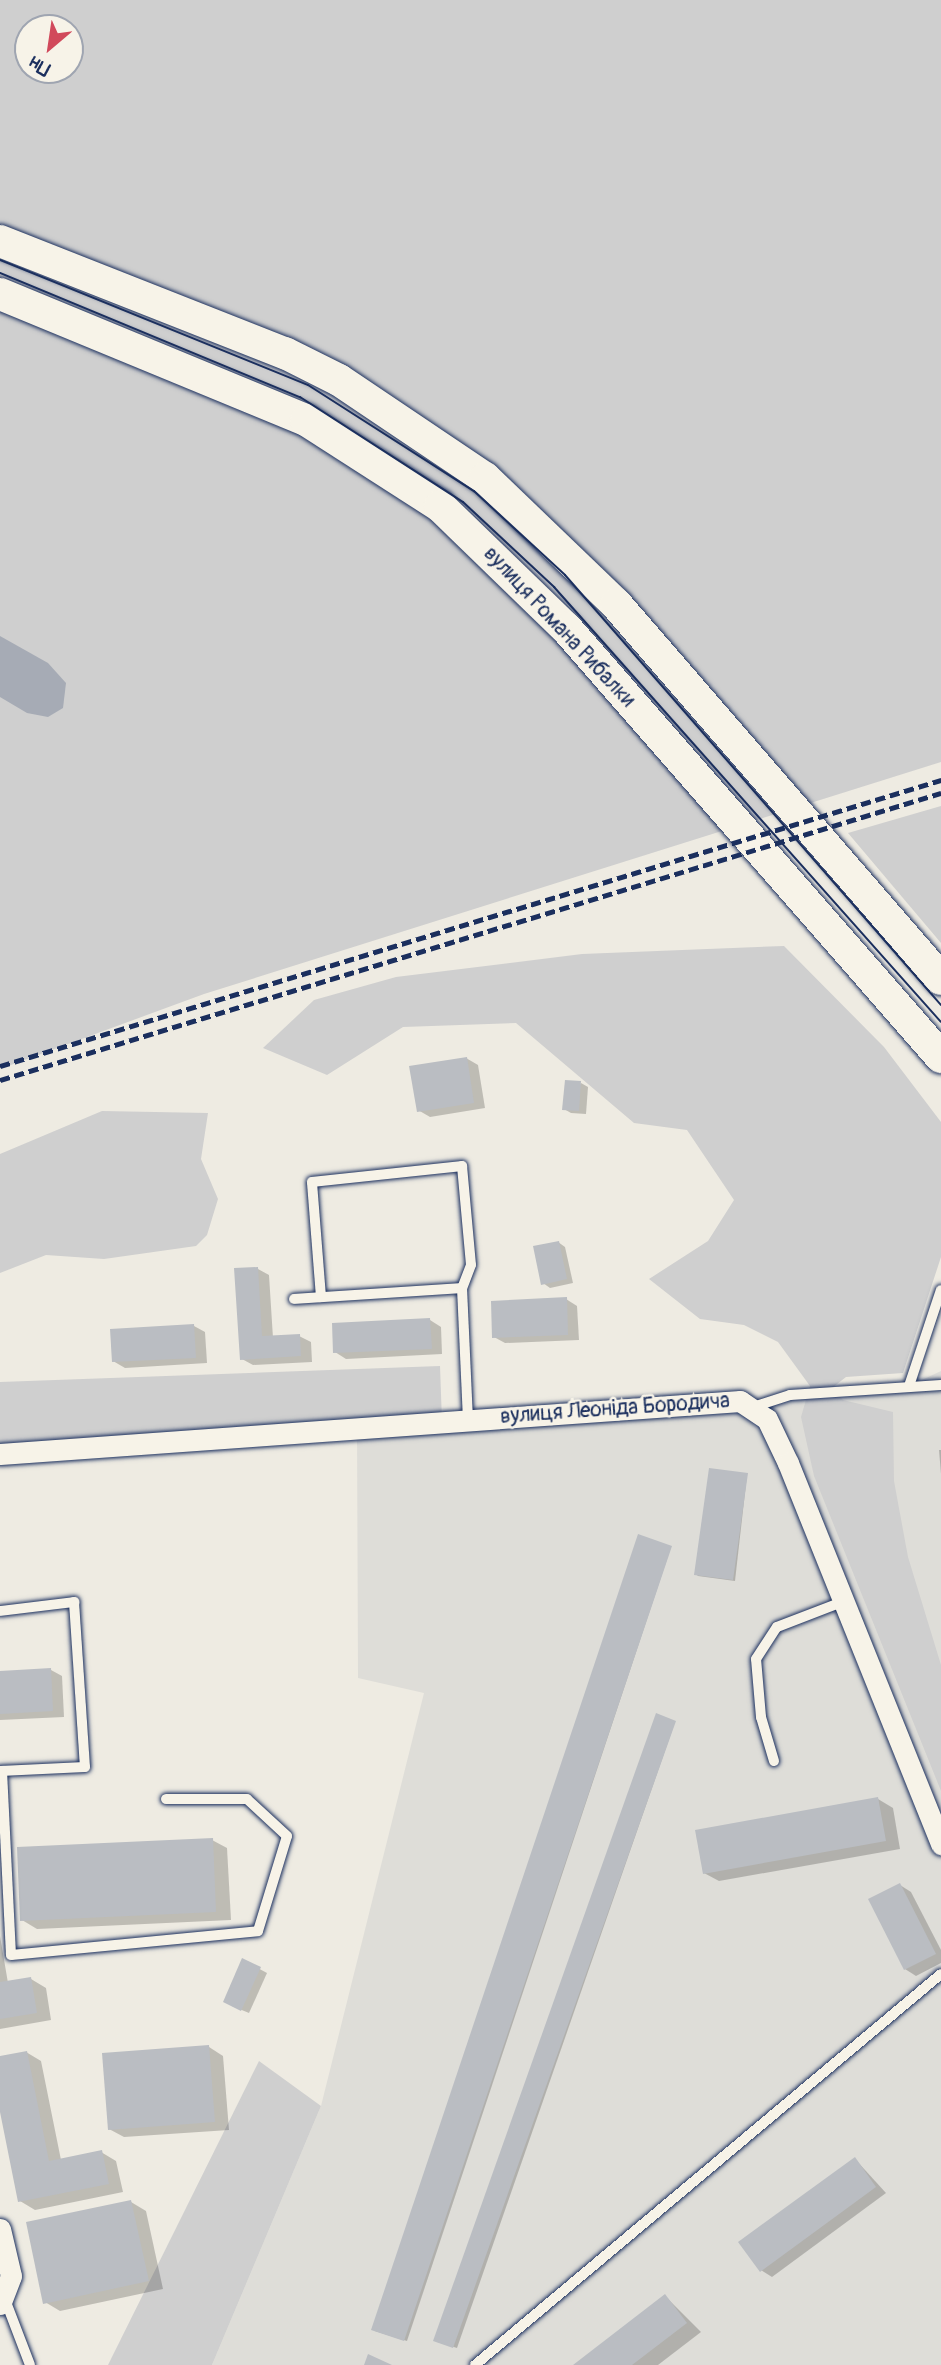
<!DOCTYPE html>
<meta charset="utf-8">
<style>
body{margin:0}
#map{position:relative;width:941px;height:2365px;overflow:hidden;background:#eeebe2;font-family:Pangolin,sans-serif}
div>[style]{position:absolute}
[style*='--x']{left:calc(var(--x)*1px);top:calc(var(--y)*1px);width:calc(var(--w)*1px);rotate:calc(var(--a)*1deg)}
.built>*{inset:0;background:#deddd8}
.green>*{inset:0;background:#cfcfcf}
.water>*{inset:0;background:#a6abb5}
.shadow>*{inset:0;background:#0003}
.building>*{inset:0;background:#babdc2}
.roads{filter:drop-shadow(0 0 2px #1b2f5e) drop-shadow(0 0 2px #1b2f5e)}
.service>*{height:10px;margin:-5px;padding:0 5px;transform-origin:5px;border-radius:5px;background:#f7f3e8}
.minor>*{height:21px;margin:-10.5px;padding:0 10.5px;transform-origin:10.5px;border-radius:10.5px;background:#f7f3e8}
.secondary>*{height:32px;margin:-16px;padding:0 16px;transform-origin:16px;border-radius:16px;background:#f7f3e8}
.tram>*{height:2px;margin:-1px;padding:0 1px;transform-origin:1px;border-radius:1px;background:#1b2f5e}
.rail>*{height:5px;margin-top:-2.5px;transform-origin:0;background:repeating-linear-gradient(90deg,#1b2f5e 0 10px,transparent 0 15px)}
span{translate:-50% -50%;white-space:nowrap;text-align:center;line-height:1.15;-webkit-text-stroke:5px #f7f3e8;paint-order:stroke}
.street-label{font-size:21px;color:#1b2f5e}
.north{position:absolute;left:14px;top:14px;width:70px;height:70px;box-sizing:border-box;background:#f7f3e8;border:2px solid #9fa5b1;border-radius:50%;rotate:209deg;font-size:19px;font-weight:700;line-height:28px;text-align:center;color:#1b2f5e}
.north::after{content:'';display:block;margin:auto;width:24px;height:32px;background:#d1495b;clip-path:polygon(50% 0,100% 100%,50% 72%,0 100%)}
</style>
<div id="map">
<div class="built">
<i style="clip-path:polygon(941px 1371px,941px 2365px,212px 2365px,321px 2106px,424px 1693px,358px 1678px,357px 1426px,727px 1407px,748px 1419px,786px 1460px,753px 1407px,790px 1395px,909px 1386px)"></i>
</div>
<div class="green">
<i style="clip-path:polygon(evenodd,0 0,941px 0,941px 762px,204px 994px,0 1069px,0 0,28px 28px,70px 28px,70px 70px,28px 70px,28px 28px)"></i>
<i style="clip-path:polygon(941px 806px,941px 943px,848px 833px)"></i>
<i style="clip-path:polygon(784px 946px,884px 1047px,941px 1122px,941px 1257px,903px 1373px,846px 1377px,832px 1388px,843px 1400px,893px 1412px,894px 1481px,908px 1557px,941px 1665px,941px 1791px,814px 1476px,801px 1417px,810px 1386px,778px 1342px,744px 1325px,700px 1319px,649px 1279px,708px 1241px,734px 1200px,687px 1130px,634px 1123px,516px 1023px,403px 1027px,327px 1075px,263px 1048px,314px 1000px,396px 977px,582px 954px)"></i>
<i style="clip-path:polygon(102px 1111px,208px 1113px,201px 1159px,218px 1199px,207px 1235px,196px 1246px,104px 1259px,46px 1255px,0 1273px,0 1154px)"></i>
<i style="clip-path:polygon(440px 1366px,442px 1422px,0 1454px,0 1382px)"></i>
<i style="clip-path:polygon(259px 2061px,321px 2106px,212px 2365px,108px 2365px)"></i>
</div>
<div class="water">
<i style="clip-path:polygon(0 636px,48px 663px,66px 683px,63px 708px,48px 717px,27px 713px,0 697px)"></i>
</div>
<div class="shadow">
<i style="clip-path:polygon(466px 1058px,478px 1065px,485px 1108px,430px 1117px,418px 1110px)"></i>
<i style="clip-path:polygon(581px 1083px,588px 1087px,586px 1114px,571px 1113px,564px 1109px)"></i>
<i style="clip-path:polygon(558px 1242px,565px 1247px,573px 1283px,550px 1288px,543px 1283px)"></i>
<i style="clip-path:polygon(258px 1269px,269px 1275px,273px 1338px,299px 1336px,311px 1342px,312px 1362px,253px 1365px,242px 1359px)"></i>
<i style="clip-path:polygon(566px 1299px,577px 1306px,579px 1340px,505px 1343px,494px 1337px)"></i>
<i style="clip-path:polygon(430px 1320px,441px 1327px,442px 1354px,346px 1359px,335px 1352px)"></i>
<i style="clip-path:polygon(194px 1326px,205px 1332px,207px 1363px,125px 1368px,113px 1361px)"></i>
<i style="clip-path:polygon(939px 1450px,941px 1450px,941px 1474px)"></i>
<i style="clip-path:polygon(747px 1475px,735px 1581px,698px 1576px,696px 1574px)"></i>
<i style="clip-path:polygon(671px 1547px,407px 2341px,375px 2331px)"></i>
<i style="clip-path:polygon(51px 1670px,62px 1676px,64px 1717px,0 1720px,0 1672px)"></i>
<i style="clip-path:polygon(675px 1722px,457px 2348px,438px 2342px)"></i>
<i style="clip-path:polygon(878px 1799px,893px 1808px,900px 1849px,719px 1881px,704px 1873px)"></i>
<i style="clip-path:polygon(212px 1840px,227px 1848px,231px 1920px,37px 1929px,22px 1920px)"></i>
<i style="clip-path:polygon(900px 1885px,911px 1892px,941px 1950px,941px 1963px,916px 1976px,905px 1969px)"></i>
<i style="clip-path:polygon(0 1936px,8px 1983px,31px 1979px,46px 1988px,51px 2020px,0 2029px)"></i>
<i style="clip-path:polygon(243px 1960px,267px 1973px,249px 2013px,232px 2006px)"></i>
<i style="clip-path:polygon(209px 2047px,223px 2056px,229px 2130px,124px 2137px,109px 2129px)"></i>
<i style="clip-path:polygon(26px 2052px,41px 2061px,61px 2160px,101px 2152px,116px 2161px,123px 2192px,35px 2210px,20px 2201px,0 2104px,0 2058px)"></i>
<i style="clip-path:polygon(855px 2159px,886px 2193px,772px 2277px,761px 2270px)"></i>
<i style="clip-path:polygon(131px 2202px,146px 2211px,163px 2289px,60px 2311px,45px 2302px)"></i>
<i style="clip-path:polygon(665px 2296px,701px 2332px,658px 2365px,576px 2365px)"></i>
</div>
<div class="building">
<i style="clip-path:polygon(467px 1057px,474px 1103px,417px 1112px,409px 1066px)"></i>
<i style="clip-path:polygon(565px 1080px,581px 1081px,579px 1111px,562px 1110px)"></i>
<i style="clip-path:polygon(559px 1241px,567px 1279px,541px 1285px,533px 1246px)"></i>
<i style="clip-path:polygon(258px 1267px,262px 1336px,300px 1334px,301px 1356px,240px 1360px,234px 1268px)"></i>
<i style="clip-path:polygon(567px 1297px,568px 1335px,492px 1338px,491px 1301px)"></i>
<i style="clip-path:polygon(430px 1318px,432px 1349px,333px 1353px,332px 1323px)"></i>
<i style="clip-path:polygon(194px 1324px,196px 1358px,112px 1362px,110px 1329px)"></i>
<i style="clip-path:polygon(709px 1468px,748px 1473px,733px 1580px,694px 1575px)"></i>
<i style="clip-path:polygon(638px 1534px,672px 1546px,404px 2341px,371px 2330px)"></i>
<i style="clip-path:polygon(51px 1668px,53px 1711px,0 1714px,0 1671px)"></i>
<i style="clip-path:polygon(656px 1713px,676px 1721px,453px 2348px,433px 2341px)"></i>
<i style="clip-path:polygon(878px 1797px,886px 1841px,703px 1874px,695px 1830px)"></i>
<i style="clip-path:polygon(213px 1838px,216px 1912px,20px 1921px,17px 1847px)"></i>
<i style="clip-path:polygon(900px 1883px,936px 1954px,904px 1970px,868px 1899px)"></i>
<i style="clip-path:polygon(242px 1958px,261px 1967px,241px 2011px,223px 2002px)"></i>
<i style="clip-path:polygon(31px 1977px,37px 2013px,0 2019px,0 1982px)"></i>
<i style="clip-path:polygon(209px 2045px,215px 2122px,108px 2130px,102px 2053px)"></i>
<i style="clip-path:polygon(27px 2051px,49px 2161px,102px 2150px,109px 2184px,18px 2202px,0 2112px,0 2056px)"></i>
<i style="clip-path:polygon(855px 2157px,876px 2187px,760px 2272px,738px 2242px)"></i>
<i style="clip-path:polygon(131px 2200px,149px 2281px,43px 2304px,26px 2222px)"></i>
<i style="clip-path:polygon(665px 2294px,687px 2323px,632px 2365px,573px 2365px)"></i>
<i style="clip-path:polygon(368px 2354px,392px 2365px,364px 2365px)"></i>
</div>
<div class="roads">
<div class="service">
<i style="--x:321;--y:1297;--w:115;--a:-94.5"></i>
<i style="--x:312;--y:1182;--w:151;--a:-6.1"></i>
<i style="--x:462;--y:1166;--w:99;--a:84.8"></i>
<i style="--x:471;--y:1265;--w:25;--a:111"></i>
<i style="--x:294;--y:1299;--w:168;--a:-3.7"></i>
<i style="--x:462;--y:1288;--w:131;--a:87.4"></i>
<i style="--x:909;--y:1386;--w:101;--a:-71.6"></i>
<i style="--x:753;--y:1407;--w:39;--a:-18"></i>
<i style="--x:790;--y:1395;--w:151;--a:-3.8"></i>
<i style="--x:0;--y:1611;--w:75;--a:-6.9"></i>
<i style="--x:74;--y:1602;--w:165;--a:86.2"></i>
<i style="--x:85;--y:1767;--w:85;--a:177.3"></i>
<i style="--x:774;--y:1761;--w:46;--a:-106.5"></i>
<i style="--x:761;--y:1717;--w:58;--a:-94.9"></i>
<i style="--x:756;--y:1659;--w:38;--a:-57"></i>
<i style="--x:777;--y:1627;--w:70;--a:-21"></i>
<i style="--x:2;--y:1771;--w:184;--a:87.2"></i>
<i style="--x:11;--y:1955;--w:248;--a:-5.5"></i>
<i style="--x:258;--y:1931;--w:99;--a:-73"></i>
<i style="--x:287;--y:1836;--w:54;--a:-137.2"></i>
<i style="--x:247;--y:1799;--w:81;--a:180"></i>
<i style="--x:6;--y:2302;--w:67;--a:69.1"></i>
<i style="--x:475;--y:2365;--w:608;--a:-40"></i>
</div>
<div class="minor">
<i style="--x:0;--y:1454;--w:742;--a:-4.1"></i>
<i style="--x:740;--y:1401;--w:32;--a:34"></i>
<i style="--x:767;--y:1419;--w:49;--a:64.5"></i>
<i style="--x:788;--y:1463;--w:411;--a:68.1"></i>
<i style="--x:0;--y:2229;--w:48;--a:76.8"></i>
<i style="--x:11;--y:2276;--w:30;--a:111"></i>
</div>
<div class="secondary">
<i style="--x:0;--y:241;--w:306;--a:21.5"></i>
<i style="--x:285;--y:353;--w:60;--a:26.6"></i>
<i style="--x:339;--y:380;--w:176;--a:33.9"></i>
<i style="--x:485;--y:478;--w:182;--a:43.9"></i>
<i style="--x:616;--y:604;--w:496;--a:49.1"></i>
<i style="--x:0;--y:294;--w:331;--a:22.4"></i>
<i style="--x:306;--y:420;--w:159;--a:32.7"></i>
<i style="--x:440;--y:506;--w:175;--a:44.1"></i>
<i style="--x:566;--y:628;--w:570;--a:48.84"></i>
</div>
</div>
<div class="tram">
<i style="--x:0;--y:260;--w:332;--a:22.1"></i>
<i style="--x:308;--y:385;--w:197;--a:32.6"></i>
<i style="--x:474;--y:491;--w:124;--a:42.7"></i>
<i style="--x:565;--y:575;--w:571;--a:48.83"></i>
<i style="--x:0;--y:273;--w:325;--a:22.5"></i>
<i style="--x:300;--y:397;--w:194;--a:32.8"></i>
<i style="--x:463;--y:502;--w:125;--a:43"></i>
<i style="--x:554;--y:587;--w:582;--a:48.34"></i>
</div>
<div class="rail">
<i style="--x:0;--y:1066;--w:984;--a:-16.91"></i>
<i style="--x:0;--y:1080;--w:984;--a:-16.96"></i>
</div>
<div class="street-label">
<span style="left:559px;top:627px;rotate:47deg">вулиця Романа Рибалки</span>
<span style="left:615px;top:1409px;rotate:-4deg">вулиця Леоніда Бородича</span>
</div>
<div class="north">Пн</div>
</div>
